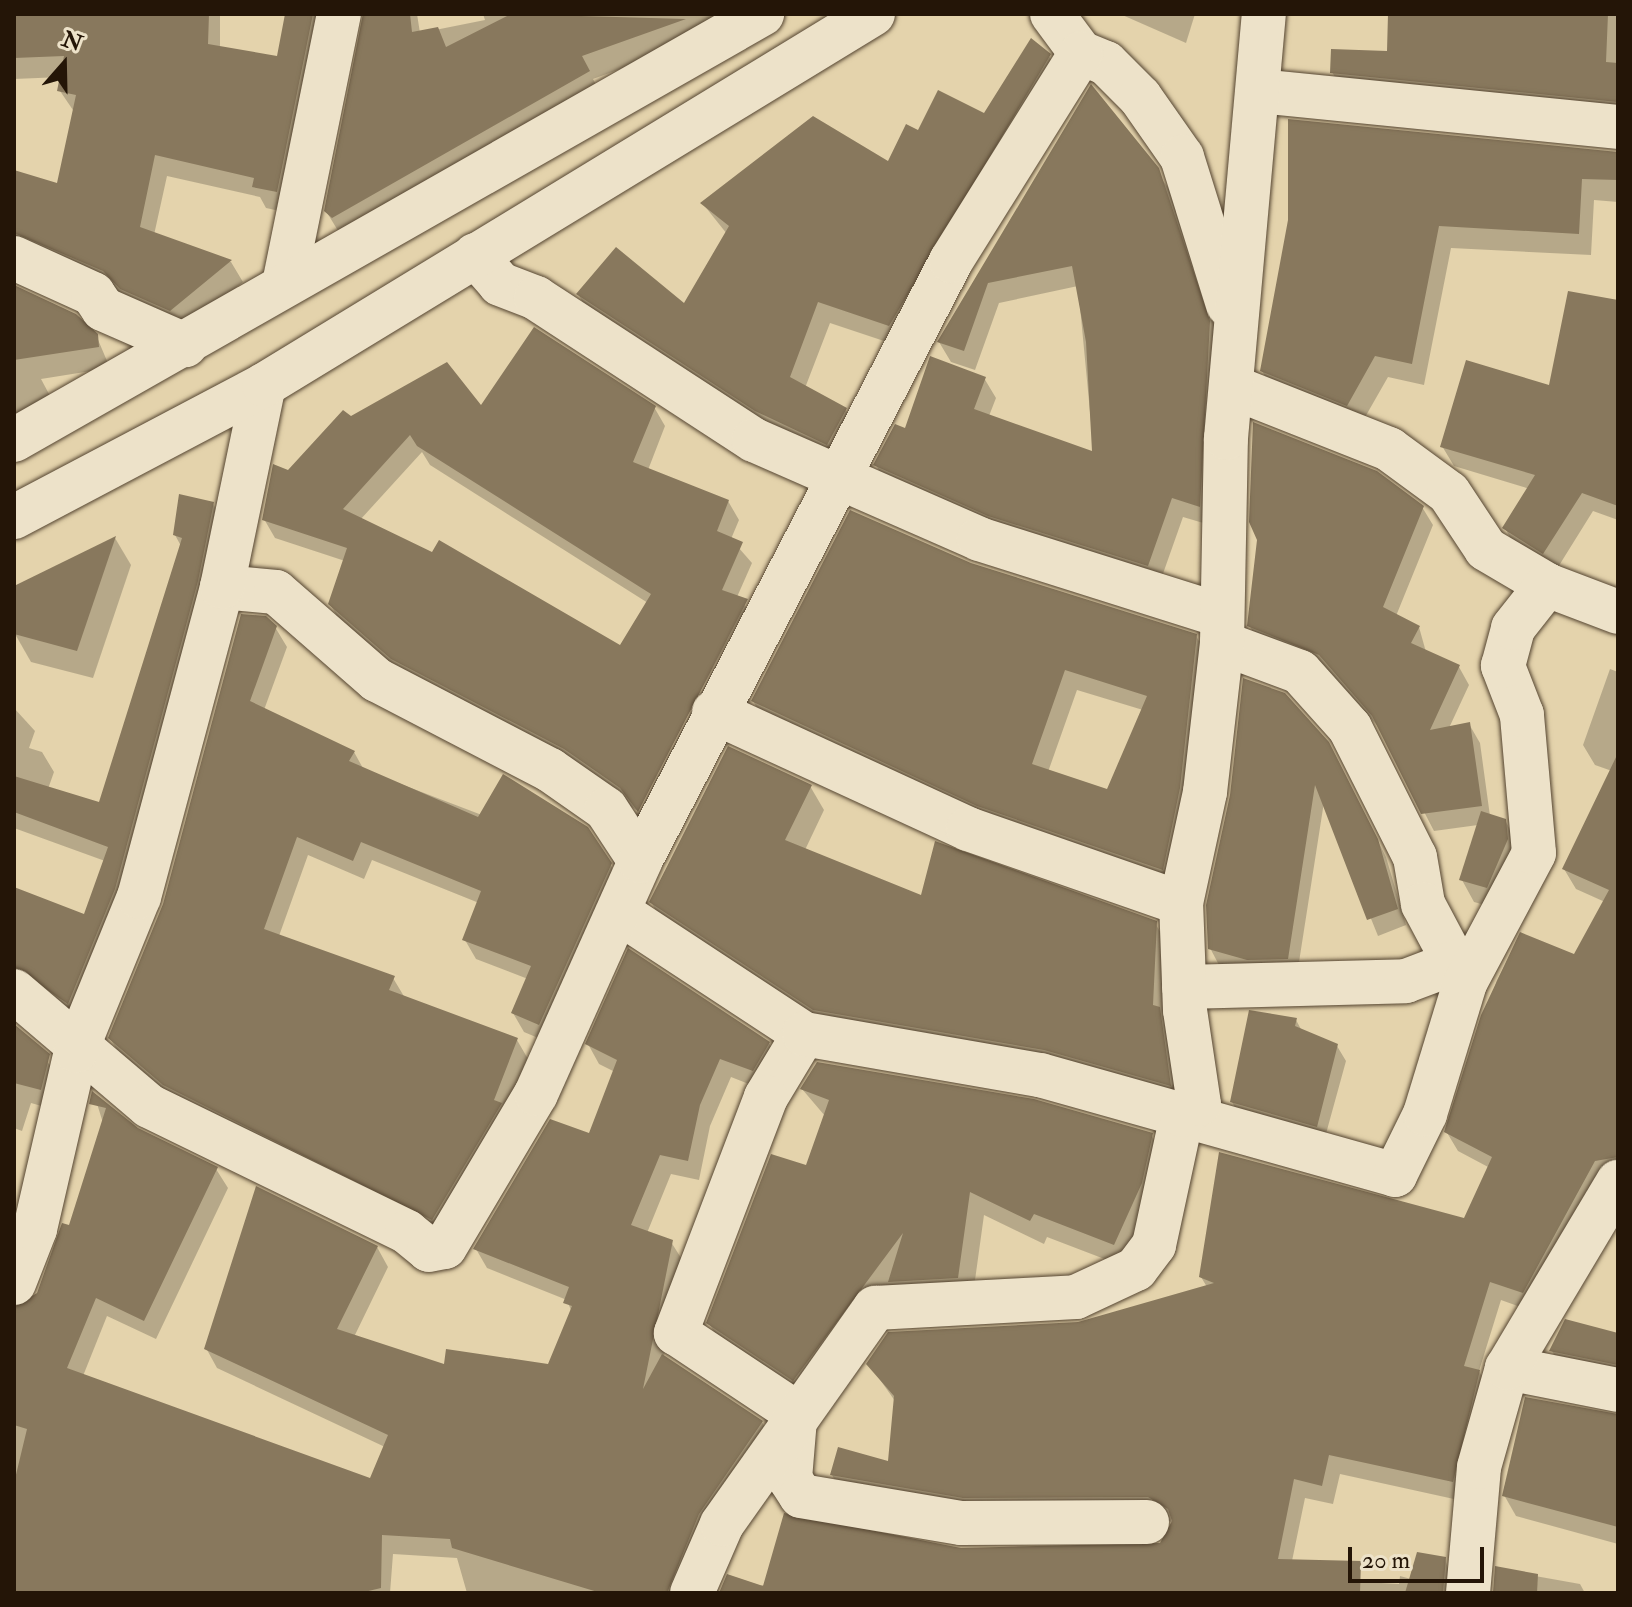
<!DOCTYPE html>
<style>
body{margin:0}
#map{position:relative;width:1632px;height:1607px;overflow:hidden;background:#e4d3ac;font-family:"IM FELL Double Pica",serif}
div>[style]{position:absolute}
[style*='--x']{left:calc(var(--x)*1px);top:calc(var(--y)*1px);width:calc(var(--w)*1px);rotate:calc(var(--a)*1deg)}
.shadow>*{inset:0;background:#0003}
.building>*{inset:0;background:#88785d}
.roads{filter:drop-shadow(0 0 2px #544430) drop-shadow(0 0 2px #544430)}
.minor>*{height:44px;margin:-22px;padding:0 22px;transform-origin:22px;border-radius:22px;background:#ede2c9}
.tertiary>*{height:44px;margin:-22px;padding:0 22px;transform-origin:22px;border-radius:22px;background:#ede2c9}
span{translate:-50% -50%;white-space:nowrap;text-align:center;line-height:1.15;-webkit-text-stroke:6px #ede2c9;paint-order:stroke}
.frame{position:absolute;inset:0;border:16px solid #241507;pointer-events:none}
.north{position:absolute;left:24px;top:24px;width:80px;height:80px;-webkit-text-stroke:6px #ede2c9;paint-order:stroke;rotate:20deg;font-size:22px;font-weight:700;line-height:32px;text-align:center;color:#241507}
.north::after{content:'';display:block;margin:auto;width:28px;height:36px;background:#241507;clip-path:polygon(50% 0,100% 100%,50% 72%,0 100%)}
.scale{position:absolute;left:1348px;top:1547px;width:136px;height:36px;box-sizing:border-box;border:4px solid #241507;border-top:0;padding-left:10px;font-size:24px;line-height:28px;white-space:nowrap;color:#241507;-webkit-text-stroke:6px #ede2c9;paint-order:stroke}
</style>
<div id="map">
<div class="shadow">
<i style="clip-path:polygon(14px 14px,220px 14px,220px 48px,279px 58px,287px 14px,334px 14px,289px 213px,266px 208px,260px 197px,167px 176px,154px 235px,231px 262px,243px 282px,183px 331px,14px 258px,14px 172px,59px 186px,75px 113px,60px 91px,62px 77px,14px 79px)"></i>
<i style="clip-path:polygon(363px 14px,417px 14px,420px 33px,485px 20px,483px 14px,729px 14px,661px 54px,593px 79px,601px 94px,340px 234px,326px 211px)"></i>
<i style="clip-path:polygon(1120px 14px,1195px 14px,1186px 43px)"></i>
<i style="clip-path:polygon(1402px 14px,1618px 14px,1618px 122px,1345px 94px,1332px 72px,1538px 59px)"></i>
<i style="clip-path:polygon(1049px 56px,1062px 77px,902px 347px,830px 323px,805px 388px,845px 409px,858px 431px,840px 465px,770px 432px,591px 316px,578px 294px,685px 306px,727px 234px,703px 204px,889px 164px,918px 133px,984px 116px)"></i>
<i style="clip-path:polygon(1091px 87px,1170px 190px,1220px 343px,1210px 525px,1183px 517px,1159px 585px,887px 485px,876px 465px,906px 431px,984px 378px,996px 398px,989px 416px,1094px 454px,1078px 286px,999px 303px,975px 370px,951px 362px,939px 342px)"></i>
<i style="clip-path:polygon(1618px 153px,1618px 202px,1594px 200px,1591px 255px,1451px 248px,1424px 385px,1388px 377px,1360px 426px,1275px 393px,1262px 371px,1290px 221px)"></i>
<i style="clip-path:polygon(14px 285px,96px 335px,110px 368px,41px 379px,56px 407px,14px 426px)"></i>
<i style="clip-path:polygon(1618px 302px,1618px 520px,1593px 511px,1555px 572px,1517px 550px,1506px 530px,1530px 489px,1454px 466px,1442px 446px,1550px 388px)"></i>
<i style="clip-path:polygon(evenodd,654px 407px,665px 426px,648px 470px,728px 501px,739px 520px,731px 539px,752px 563px,737px 597px,757px 619px,649px 828px,638px 814px,744px 611px,636px 810px,577px 768px,404px 678px,341px 623px,330px 604px,345px 561px,275px 538px,264px 519px,289px 472px,350px 419px,654px 407px,422px 452px,430px 465px,648px 603px,621px 648px,360px 520px,422px 452px)"></i>
<i style="clip-path:polygon(213px 504px,224px 523px,126px 909px,79px 1022px,14px 989px,14px 889px,85px 917px,105px 861px,14px 828px,14px 708px,35px 731px,29px 748px,42px 752px,54px 772px,48px 789px,100px 805px,181px 546px,175px 535px)"></i>
<i style="clip-path:polygon(1422px 507px,1433px 525px,1396px 616px,1419px 627px,1426px 652px,1459px 667px,1469px 685px,1449px 728px,1469px 724px,1480px 743px,1490px 816px,1505px 820px,1517px 843px,1499px 909px,1474px 902px,1462px 880px,1478px 825px,1434px 831px,1382px 731px,1331px 673px,1260px 644px,1249px 625px)"></i>
<i style="clip-path:polygon(115px 538px,131px 565px,93px 678px,31px 662px,15px 634px)"></i>
<i style="clip-path:polygon(evenodd,971px 565px,1196px 636px,1208px 657px,1174px 890px,765px 722px,753px 701px,971px 565px,1077px 690px,1143px 710px,1108px 792px,1048px 772px,1077px 690px)"></i>
<i style="clip-path:polygon(275px 627px,287px 647px,264px 710px,354px 752px,364px 770px,610px 864px,621px 884px,550px 1043px,524px 1032px,513px 1013px,528px 979px,476px 959px,465px 940px,479px 903px,372px 860px,364px 879px,308px 855px,279px 936px,393px 978px,405px 998px,517px 1040px,528px 1059px,443px 1238px,176px 1104px,122px 1058px,110px 1038px)"></i>
<i style="clip-path:polygon(1610px 669px,1618px 672px,1618px 1180px,1534px 1312px,1501px 1300px,1479px 1371px,1490px 1392px,1463px 1501px,1340px 1474px,1333px 1504px,1305px 1498px,1292px 1561px,1311px 1579px,1399px 1584px,1400px 1576px,1411px 1579px,1445px 1559px,1456px 1593px,720px 1593px,957px 1550px,1160px 1546px,1173px 1523px,1160px 1516px,843px 1495px,832px 1475px,890px 1463px,895px 1401px,869px 1364px,1078px 1324px,1207px 1287px,1201px 1277px,1465px 1221px,1490px 1168px,1458px 1151px,1446px 1131px,1497px 980px,1521px 935px,1575px 956px,1605px 902px,1576px 889px,1564px 869px,1612px 771px,1595px 765px,1583px 745px)"></i>
<i style="clip-path:polygon(1328px 743px,1386px 857px,1406px 925px,1378px 936px,1324px 802px,1297px 975px,1219px 965px,1210px 948px)"></i>
<i style="clip-path:polygon(810px 786px,824px 810px,805px 850px,923px 897px,1155px 923px,1169px 947px,1183px 1109px,829px 1034px,665px 926px,651px 902px)"></i>
<i style="clip-path:polygon(1296px 1020px,1302px 1031px,1337px 1046px,1346px 1061px,1324px 1141px,1240px 1117px,1232px 1102px)"></i>
<i style="clip-path:polygon(14px 1026px,60px 1076px,52px 1109px,31px 1103px,22px 1131px,14px 1128px)"></i>
<i style="clip-path:polygon(769px 1043px,780px 1063px,764px 1090px,731px 1077px,710px 1126px,699px 1180px,671px 1174px,647px 1233px,671px 1242px,683px 1261px,655px 1401px,762px 1422px,773px 1442px,684px 1593px,467px 1593px,457px 1558px,393px 1554px,390px 1593px,14px 1593px,14px 1308px,39px 1293px,70px 1227px,103px 1123px,94px 1094px,137px 1130px,216px 1169px,228px 1188px,156px 1339px,107px 1316px,83px 1376px,371px 1481px,385px 1447px,217px 1368px,206px 1348px,377px 1247px,388px 1267px,354px 1337px,446px 1366px,550px 1366px,572px 1313px,567px 1300px,487px 1268px,476px 1249px,590px 1136px,615px 1072px,599px 1064px,588px 1044px)"></i>
<i style="clip-path:polygon(802px 1089px,1151px 1134px,1165px 1159px,1128px 1268px,1047px 1237px,1044px 1244px,984px 1215px,972px 1302px,904px 1306px,807px 1404px,723px 1348px,709px 1323px,807px 1167px,825px 1116px)"></i>
<i style="clip-path:polygon(1618px 1335px,1618px 1383px,1564px 1372px,1552px 1351px)"></i>
<i style="clip-path:polygon(1618px 1415px,1618px 1544px,1516px 1516px,1504px 1495px)"></i>
<i style="clip-path:polygon(1497px 1569px,1580px 1584px,1585px 1593px,1493px 1593px)"></i>
</div>
<div class="building">
<i style="clip-path:polygon(14px 14px,209px 14px,208px 44px,277px 56px,285px 14px,313px 14px,277px 192px,252px 187px,254px 178px,155px 155px,140px 227px,232px 260px,170px 311px,120px 289px,103px 271px,14px 233px,14px 170px,57px 183px,76px 95px,57px 91px,64px 56px,14px 58px)"></i>
<i style="clip-path:polygon(363px 14px,410px 14px,412px 32px,438px 27px,446px 47px,511px 14px,686px 19px,582px 56px,590px 71px,332px 218px,324px 211px)"></i>
<i style="clip-path:polygon(1388px 14px,1608px 14px,1606px 62px,1618px 63px,1618px 102px,1330px 73px,1331px 49px,1387px 51px)"></i>
<i style="clip-path:polygon(1031px 38px,1051px 54px,889px 326px,818px 302px,790px 377px,847px 408px,827px 445px,755px 411px,576px 294px,616px 247px,684px 303px,729px 226px,700px 203px,813px 116px,888px 161px,906px 124px,918px 130px,938px 90px,984px 113px)"></i>
<i style="clip-path:polygon(1091px 84px,1159px 168px,1210px 321px,1200px 507px,1172px 498px,1148px 566px,988px 516px,873px 465px,895px 424px,905px 428px,930px 356px,986px 377px,974px 409px,1092px 451px,1086px 342px,1072px 266px,988px 283px,964px 351px,937px 342px)"></i>
<i style="clip-path:polygon(1288px 119px,1618px 152px,1618px 180px,1582px 179px,1579px 234px,1439px 226px,1412px 364px,1375px 356px,1347px 406px,1260px 371px,1288px 220px)"></i>
<i style="clip-path:polygon(14px 285px,76px 314px,98px 334px,99px 347px,14px 360px)"></i>
<i style="clip-path:polygon(1568px 291px,1618px 300px,1618px 506px,1582px 493px,1543px 554px,1502px 528px,1535px 475px,1440px 447px,1466px 360px,1549px 385px)"></i>
<i style="clip-path:polygon(evenodd,534px 327px,656px 406px,633px 462px,729px 500px,717px 531px,743px 542px,722px 590px,748px 599px,638px 812px,620px 788px,564px 749px,391px 659px,328px 604px,347px 548px,262px 520px,273px 464px,288px 470px,343px 410px,351px 416px,447px 362px,481px 405px,534px 327px,410px 435px,417px 446px,651px 594px,620px 645px,439px 540px,432px 552px,343px 509px,410px 435px)"></i>
<i style="clip-path:polygon(1253px 422px,1377px 471px,1424px 506px,1383px 607px,1420px 626px,1411px 643px,1460px 665px,1430px 730px,1470px 722px,1482px 806px,1421px 814px,1372px 716px,1319px 655px,1247px 626px,1257px 540px,1249px 522px)"></i>
<i style="clip-path:polygon(179px 494px,214px 502px,198px 581px,115px 889px,68px 1004px,14px 967px,14px 887px,84px 914px,108px 847px,14px 812px,14px 776px,99px 802px,182px 538px,173px 535px)"></i>
<i style="clip-path:polygon(evenodd,850px 510px,971px 563px,1197px 634px,1180px 788px,1163px 870px,977px 806px,751px 701px,850px 510px,1065px 670px,1147px 696px,1107px 789px,1032px 764px,1065px 670px)"></i>
<i style="clip-path:polygon(116px 536px,77px 651px,14px 634px,14px 586px)"></i>
<i style="clip-path:polygon(241px 614px,266px 616px,277px 626px,250px 701px,355px 751px,349px 761px,478px 817px,503px 774px,588px 827px,612px 863px,539px 1025px,511px 1013px,531px 966px,462px 940px,481px 891px,361px 842px,353px 861px,297px 837px,264px 929px,395px 976px,389px 990px,518px 1038px,494px 1100px,502px 1103px,432px 1220px,163px 1085px,108px 1038px,163px 904px)"></i>
<i style="clip-path:polygon(1243px 678px,1285px 693px,1329px 742px,1378px 839px,1398px 909px,1367px 920px,1315px 785px,1288px 959px,1247px 960px,1208px 949px,1206px 905px,1230px 795px)"></i>
<i style="clip-path:polygon(728px 746px,812px 785px,785px 840px,921px 895px,935px 841px,1157px 921px,1153px 1005px,1160px 1007px,1171px 1086px,1044px 1050px,813px 1010px,649px 902px)"></i>
<i style="clip-path:polygon(1618px 753px,1618px 1157px,1595px 1161px,1523px 1293px,1490px 1282px,1464px 1366px,1480px 1370px,1453px 1482px,1329px 1455px,1322px 1486px,1294px 1479px,1278px 1559px,1361px 1561px,1360px 1593px,719px 1593px,727px 1574px,763px 1586px,784px 1513px,961px 1548px,1160px 1543px,1172px 1521px,1168px 1509px,1148px 1497px,963px 1498px,830px 1475px,838px 1447px,888px 1461px,894px 1396px,866px 1364px,888px 1332px,1078px 1322px,1214px 1283px,1199px 1277px,1219px 1152px,1464px 1218px,1492px 1157px,1444px 1132px,1481px 1015px,1520px 932px,1574px 954px,1609px 890px,1562px 869px)"></i>
<i style="clip-path:polygon(1481px 811px,1506px 819px,1508px 839px,1487px 888px,1459px 880px)"></i>
<i style="clip-path:polygon(628px 948px,770px 1042px,753px 1071px,720px 1059px,700px 1105px,688px 1161px,660px 1155px,631px 1225px,673px 1240px,643px 1389px,662px 1354px,763px 1421px,699px 1514px,667px 1593px,601px 1593px,452px 1548px,450px 1539px,382px 1535px,381px 1588px,360px 1593px,14px 1593px,14px 1483px,27px 1429px,14px 1425px,14px 1307px,37px 1293px,62px 1223px,69px 1225px,106px 1108px,89px 1104px,92px 1091px,138px 1128px,218px 1167px,144px 1321px,96px 1298px,67px 1368px,370px 1478px,388px 1435px,204px 1349px,256px 1186px,378px 1246px,337px 1329px,444px 1364px,446px 1349px,548px 1364px,572px 1306px,563px 1303px,569px 1287px,473px 1249px,550px 1119px,589px 1133px,617px 1060px,585px 1044px)"></i>
<i style="clip-path:polygon(1249px 1010px,1297px 1018px,1295px 1026px,1338px 1044px,1317px 1127px,1230px 1102px)"></i>
<i style="clip-path:polygon(14px 1024px,50px 1054px,41px 1090px,14px 1083px)"></i>
<i style="clip-path:polygon(817px 1062px,1034px 1099px,1153px 1133px,1142px 1183px,1114px 1245px,1034px 1214px,1030px 1221px,970px 1192px,958px 1278px,888px 1282px,903px 1233px,793px 1381px,706px 1323px,771px 1154px,806px 1165px,829px 1100px,800px 1089px)"></i>
<i style="clip-path:polygon(1565px 1319px,1618px 1333px,1618px 1365px,1549px 1351px)"></i>
<i style="clip-path:polygon(1525px 1397px,1618px 1414px,1618px 1527px,1502px 1496px)"></i>
<i style="clip-path:polygon(1417px 1552px,1446px 1557px,1443px 1593px,1405px 1593px)"></i>
<i style="clip-path:polygon(1495px 1566px,1538px 1574px,1537px 1593px,1493px 1593px)"></i>
</div>
<div class="roads">
<div class="minor">
<i style="--x:1052;--y:14;--w:49;--a:53.4"></i>
<i style="--x:1081;--y:53;--w:27;--a:22"></i>
<i style="--x:1106;--y:63;--w:48;--a:45"></i>
<i style="--x:1140;--y:97;--w:73;--a:55"></i>
<i style="--x:1182;--y:157;--w:155;--a:72.7"></i>
<i style="--x:1259;--y:91;--w:361;--a:5.7"></i>
<i style="--x:475;--y:255;--w:38;--a:49"></i>
<i style="--x:500;--y:284;--w:39;--a:21"></i>
<i style="--x:536;--y:298;--w:260;--a:33.1"></i>
<i style="--x:754;--y:440;--w:246;--a:23.7"></i>
<i style="--x:979;--y:539;--w:253;--a:17.5"></i>
<i style="--x:14;--y:258;--w:87;--a:24.5"></i>
<i style="--x:93;--y:294;--w:18;--a:56"></i>
<i style="--x:103;--y:309;--w:90;--a:23.7"></i>
<i style="--x:284;--y:284;--w:276;--a:-78.5"></i>
<i style="--x:1235;--y:388;--w:166;--a:21.6"></i>
<i style="--x:1389;--y:449;--w:74;--a:36.3"></i>
<i style="--x:1449;--y:493;--w:67;--a:56.5"></i>
<i style="--x:1486;--y:549;--w:71;--a:30.5"></i>
<i style="--x:1547;--y:585;--w:76;--a:20.8"></i>
<i style="--x:222;--y:587;--w:54;--a:5.3"></i>
<i style="--x:276;--y:592;--w:134;--a:41.1"></i>
<i style="--x:377;--y:680;--w:195;--a:27.5"></i>
<i style="--x:550;--y:770;--w:68;--a:34.9"></i>
<i style="--x:606;--y:809;--w:62;--a:56.8"></i>
<i style="--x:1222;--y:643;--w:83;--a:20.4"></i>
<i style="--x:1300;--y:672;--w:75;--a:48.2"></i>
<i style="--x:1350;--y:728;--w:144;--a:63.3"></i>
<i style="--x:1415;--y:857;--w:48;--a:80.3"></i>
<i style="--x:1423;--y:904;--w:89;--a:62"></i>
<i style="--x:714;--y:712;--w:280;--a:24.7"></i>
<i style="--x:968;--y:829;--w:225;--a:19.2"></i>
<i style="--x:620;--y:913;--w:220;--a:33.3"></i>
<i style="--x:804;--y:1034;--w:74;--a:121.1"></i>
<i style="--x:766;--y:1097;--w:253;--a:110.9"></i>
<i style="--x:676;--y:1333;--w:143;--a:33.6"></i>
<i style="--x:1184;--y:987;--w:222;--a:-1.5"></i>
<i style="--x:1406;--y:981;--w:57;--a:-20.7"></i>
<i style="--x:14;--y:991;--w:177;--a:40.4"></i>
<i style="--x:149;--y:1106;--w:287;--a:26"></i>
<i style="--x:407;--y:1232;--w:28;--a:39"></i>
<i style="--x:429;--y:1250;--w:16;--a:-11"></i>
<i style="--x:445;--y:1247;--w:178;--a:-59.3"></i>
<i style="--x:536;--y:1094;--w:255;--a:-65.9"></i>
<i style="--x:640;--y:861;--w:676;--a:-62.6"></i>
<i style="--x:951;--y:261;--w:245;--a:-58"></i>
<i style="--x:804;--y:1034;--w:240;--a:9.9"></i>
<i style="--x:1040;--y:1075;--w:369;--a:15.7"></i>
<i style="--x:1395;--y:1175;--w:68;--a:-63.8"></i>
<i style="--x:1425;--y:1114;--w:137;--a:-73"></i>
<i style="--x:1465;--y:983;--w:147;--a:-62"></i>
<i style="--x:1534;--y:853;--w:139;--a:-95"></i>
<i style="--x:1522;--y:715;--w:53;--a:-111.2"></i>
<i style="--x:1503;--y:666;--w:39;--a:-75"></i>
<i style="--x:1513;--y:628;--w:55;--a:-51.7"></i>
<i style="--x:14;--y:1283;--w:58;--a:-68.7"></i>
<i style="--x:35;--y:1229;--w:183;--a:-77"></i>
<i style="--x:76;--y:1051;--w:166;--a:-67.8"></i>
<i style="--x:139;--y:897;--w:321;--a:-75"></i>
<i style="--x:222;--y:587;--w:206;--a:-78.3"></i>
<i style="--x:1507;--y:1368;--w:113;--a:11.2"></i>
<i style="--x:795;--y:1419;--w:60;--a:94.8"></i>
<i style="--x:790;--y:1479;--w:20;--a:57"></i>
<i style="--x:801;--y:1496;--w:162;--a:9.6"></i>
<i style="--x:961;--y:1523;--w:186;--a:-0.3"></i>
<i style="--x:692;--y:1593;--w:75;--a:-66.5"></i>
<i style="--x:722;--y:1524;--w:265;--a:-54.7"></i>
<i style="--x:875;--y:1308;--w:201;--a:-3.1"></i>
<i style="--x:1076;--y:1297;--w:66;--a:-25"></i>
<i style="--x:1136;--y:1269;--w:30;--a:-53"></i>
<i style="--x:1154;--y:1245;--w:133;--a:-77.8"></i>
<i style="--x:1182;--y:1115;--w:20;--a:-33"></i>
<i style="--x:1199;--y:1104;--w:95;--a:-98.5"></i>
<i style="--x:1185;--y:1010;--w:107;--a:-92.1"></i>
<i style="--x:1181;--y:903;--w:114;--a:-77.8"></i>
<i style="--x:1205;--y:792;--w:150;--a:-83.5"></i>
<i style="--x:1222;--y:643;--w:205;--a:-88.9"></i>
<i style="--x:1226;--y:438;--w:426;--a:-84.9"></i>
<i style="--x:1468;--y:1593;--w:126;--a:-85"></i>
<i style="--x:1479;--y:1467;--w:103;--a:-74.2"></i>
<i style="--x:1507;--y:1368;--w:217;--a:-59.2"></i>
</div>
<div class="tertiary">
<i style="--x:14;--y:440;--w:861;--a:-29.66"></i>
<i style="--x:14;--y:517;--w:283;--a:-27.8"></i>
<i style="--x:264;--y:385;--w:713;--a:-31.35"></i>
</div>
</div>
<div class="frame"></div>
<div class="north">N</div>
<div class="scale">20 m</div>
</div>
